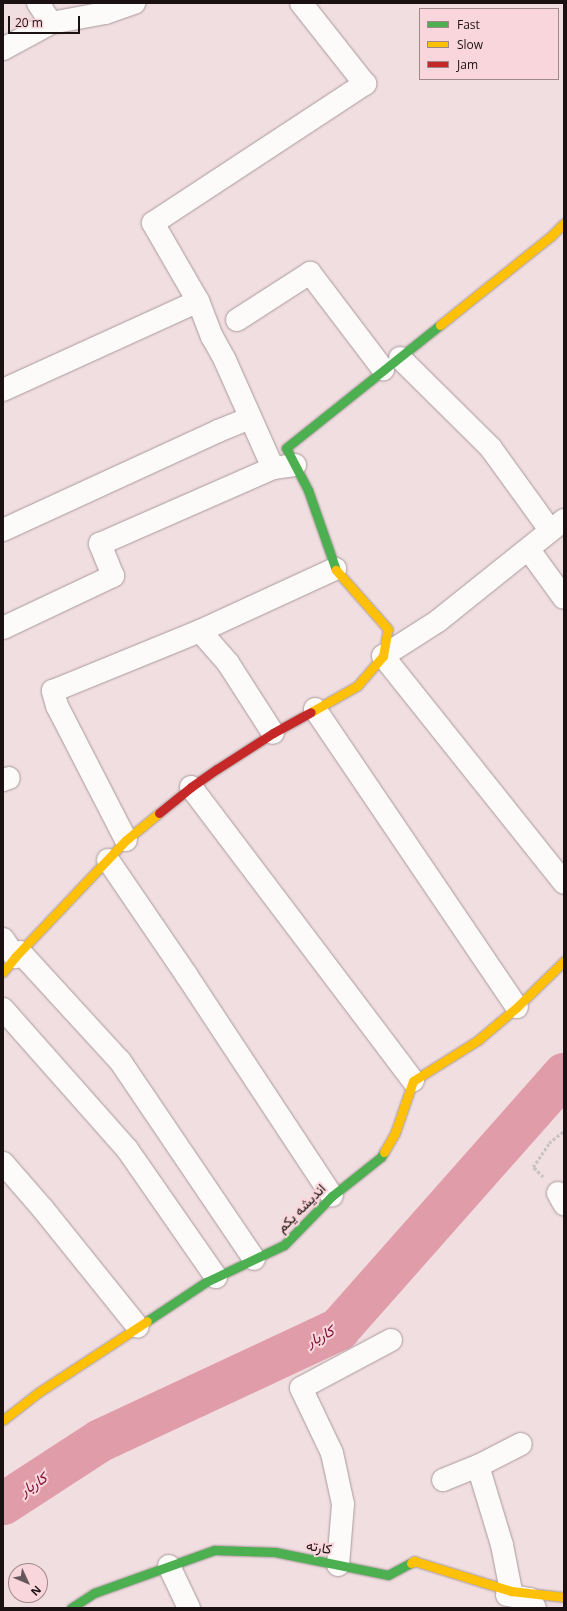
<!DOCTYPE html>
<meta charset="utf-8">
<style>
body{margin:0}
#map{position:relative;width:567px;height:1611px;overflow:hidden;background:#f1dee1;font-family:"Open Sans",Vazirmatn,sans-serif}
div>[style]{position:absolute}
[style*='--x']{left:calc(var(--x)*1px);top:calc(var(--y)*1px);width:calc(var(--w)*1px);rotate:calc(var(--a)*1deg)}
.river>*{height:43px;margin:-21.5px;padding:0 21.5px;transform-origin:21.5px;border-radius:21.5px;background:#e09ca9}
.path>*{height:2.5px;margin-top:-1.25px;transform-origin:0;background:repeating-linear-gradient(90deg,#c8c2c3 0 3px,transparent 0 5px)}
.roads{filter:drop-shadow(0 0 1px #a89a9c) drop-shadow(0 0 1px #a89a9c)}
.street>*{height:22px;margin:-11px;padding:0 11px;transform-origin:11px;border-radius:11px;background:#fdfafa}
.fast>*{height:9px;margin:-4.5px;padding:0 4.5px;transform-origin:4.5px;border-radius:4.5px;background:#4caf50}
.slow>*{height:9px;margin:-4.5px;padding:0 4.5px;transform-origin:4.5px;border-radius:4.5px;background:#ffc107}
.jam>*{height:9px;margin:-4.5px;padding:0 4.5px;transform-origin:4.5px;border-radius:4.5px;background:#c62828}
span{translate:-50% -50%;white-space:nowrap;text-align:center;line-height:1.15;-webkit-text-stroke:4px #f9d6db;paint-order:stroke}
.street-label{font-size:14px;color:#1b1012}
.water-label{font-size:15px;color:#7b0f34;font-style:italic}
.frame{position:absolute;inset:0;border:4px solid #1b1012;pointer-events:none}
.legend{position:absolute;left:419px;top:8px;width:140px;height:72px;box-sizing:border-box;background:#f9d6db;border:1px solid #a0878b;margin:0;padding:5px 7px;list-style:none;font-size:12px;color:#1b1012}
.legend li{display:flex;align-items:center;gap:8px;height:20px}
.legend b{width:20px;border:1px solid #a0878b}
.north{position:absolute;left:8px;top:1563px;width:40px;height:40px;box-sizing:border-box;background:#f9d6db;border:1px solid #a0878b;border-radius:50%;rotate:134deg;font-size:11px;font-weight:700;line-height:16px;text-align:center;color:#1b1012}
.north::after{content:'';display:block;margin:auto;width:14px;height:18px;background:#66585a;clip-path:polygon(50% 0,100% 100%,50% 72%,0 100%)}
.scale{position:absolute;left:8px;top:16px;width:72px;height:18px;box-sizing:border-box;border:2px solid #1b1012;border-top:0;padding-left:5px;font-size:12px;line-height:14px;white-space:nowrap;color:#1b1012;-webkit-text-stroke:3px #f9d6db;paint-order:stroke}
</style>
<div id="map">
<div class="river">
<i style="--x:3;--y:1503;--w:116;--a:-33"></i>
<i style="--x:100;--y:1440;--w:263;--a:-25"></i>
<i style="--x:338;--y:1329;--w:341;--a:-48.5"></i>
</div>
<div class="path">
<i style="--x:543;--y:1177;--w:14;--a:-135"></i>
<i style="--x:533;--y:1167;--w:29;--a:-56"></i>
<i style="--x:549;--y:1143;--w:19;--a:-39"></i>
</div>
<div class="roads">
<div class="street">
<i style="--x:38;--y:3;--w:24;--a:57"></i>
<i style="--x:3;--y:49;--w:55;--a:-28.4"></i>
<i style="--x:51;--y:23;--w:55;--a:-10.5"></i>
<i style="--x:105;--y:13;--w:31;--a:-19"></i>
<i style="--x:237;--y:320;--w:87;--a:-32.8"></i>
<i style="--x:310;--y:273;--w:121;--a:52.8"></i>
<i style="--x:400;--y:358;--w:127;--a:44.7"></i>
<i style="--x:490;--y:447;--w:102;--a:54.1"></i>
<i style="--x:3;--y:390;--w:214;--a:-24.5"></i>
<i style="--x:295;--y:465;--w:22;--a:172"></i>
<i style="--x:273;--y:468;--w:118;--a:-114"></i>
<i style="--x:225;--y:360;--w:26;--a:-119"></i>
<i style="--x:212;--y:337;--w:39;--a:-111"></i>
<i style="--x:198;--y:301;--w:90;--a:-120"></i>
<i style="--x:153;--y:223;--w:254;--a:-33.3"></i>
<i style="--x:365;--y:84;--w:103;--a:-128.3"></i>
<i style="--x:564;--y:520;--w:161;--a:141.3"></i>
<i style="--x:438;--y:621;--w:65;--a:147.5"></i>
<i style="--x:383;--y:656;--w:290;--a:51.4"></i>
<i style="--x:3;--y:530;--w:237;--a:-24.7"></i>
<i style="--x:218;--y:431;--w:35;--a:-22"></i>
<i style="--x:529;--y:550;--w:59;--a:53.9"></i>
<i style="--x:3;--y:628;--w:122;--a:-25.3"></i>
<i style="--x:113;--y:576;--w:35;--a:-112"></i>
<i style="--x:100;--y:544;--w:189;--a:-23.7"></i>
<i style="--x:200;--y:631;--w:43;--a:48.8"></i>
<i style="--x:228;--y:663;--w:83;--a:57.3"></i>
<i style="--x:315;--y:709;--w:360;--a:55.9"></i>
<i style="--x:3;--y:780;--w:6;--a:-18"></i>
<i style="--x:191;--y:787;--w:368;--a:52.9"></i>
<i style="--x:126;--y:840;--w:151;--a:-117.2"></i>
<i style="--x:57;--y:706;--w:16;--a:-105"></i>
<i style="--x:53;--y:691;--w:159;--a:-22.2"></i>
<i style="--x:200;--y:631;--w:149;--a:-24.7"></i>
<i style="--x:108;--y:860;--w:140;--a:55.7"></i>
<i style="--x:187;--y:976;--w:263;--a:56.6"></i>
<i style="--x:3;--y:939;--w:22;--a:56"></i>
<i style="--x:20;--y:952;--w:148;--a:47.5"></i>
<i style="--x:120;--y:1061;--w:239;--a:55.9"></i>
<i style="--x:3;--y:1009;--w:187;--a:48.5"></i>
<i style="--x:127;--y:1149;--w:156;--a:55.2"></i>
<i style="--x:3;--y:1163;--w:61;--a:49"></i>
<i style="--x:43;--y:1209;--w:151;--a:51.2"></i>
<i style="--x:558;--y:1193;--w:13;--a:61"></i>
<i style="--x:478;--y:1466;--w:83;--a:73.1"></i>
<i style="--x:502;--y:1545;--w:47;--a:78.9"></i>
<i style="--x:443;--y:1480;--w:38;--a:-22"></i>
<i style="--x:478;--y:1466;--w:48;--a:-27.1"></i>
<i style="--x:338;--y:1565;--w:61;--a:-85.3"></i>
<i style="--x:343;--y:1504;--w:52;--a:-102.2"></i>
<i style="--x:332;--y:1453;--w:72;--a:-115.5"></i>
<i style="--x:301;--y:1388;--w:102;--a:-28.1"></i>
<i style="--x:169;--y:1566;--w:47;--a:64.5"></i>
<i style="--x:507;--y:1595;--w:23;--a:10"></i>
<i style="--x:530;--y:1599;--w:10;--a:61"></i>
</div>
<div class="fast">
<i style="--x:336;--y:570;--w:85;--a:-109.3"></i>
<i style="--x:308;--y:490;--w:47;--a:-117.6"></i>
<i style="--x:286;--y:448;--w:197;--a:-38.6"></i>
<i style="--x:147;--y:1321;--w:71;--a:-33.5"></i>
<i style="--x:206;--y:1282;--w:86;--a:-25.4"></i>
<i style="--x:284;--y:1245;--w:69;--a:-45.6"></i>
<i style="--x:332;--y:1196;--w:63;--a:-38.5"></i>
<i style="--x:381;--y:1157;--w:6;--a:-59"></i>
<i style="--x:71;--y:1608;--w:27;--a:-33"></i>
<i style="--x:94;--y:1593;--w:127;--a:-19.7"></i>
<i style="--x:214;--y:1550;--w:61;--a:1.9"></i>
<i style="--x:275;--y:1552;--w:115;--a:11.5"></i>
<i style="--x:388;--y:1575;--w:26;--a:-28"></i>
</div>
<div class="slow">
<i style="--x:440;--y:325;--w:141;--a:-38.7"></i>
<i style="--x:550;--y:237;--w:20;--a:-45"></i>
<i style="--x:311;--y:712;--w:53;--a:-29.5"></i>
<i style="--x:357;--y:686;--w:40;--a:-49"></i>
<i style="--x:383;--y:656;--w:27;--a:-80"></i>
<i style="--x:388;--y:629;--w:79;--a:-131.4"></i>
<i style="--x:3;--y:972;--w:19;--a:-51"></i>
<i style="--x:15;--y:957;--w:161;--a:-46.5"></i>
<i style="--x:126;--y:840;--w:43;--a:-39.3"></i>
<i style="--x:384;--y:1152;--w:22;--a:-60"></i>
<i style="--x:395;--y:1133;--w:55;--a:-70.9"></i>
<i style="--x:413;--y:1081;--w:77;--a:-32.2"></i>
<i style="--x:478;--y:1040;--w:51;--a:-40.2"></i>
<i style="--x:517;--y:1007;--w:66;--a:-44.4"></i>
<i style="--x:3;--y:1420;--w:46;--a:-37.9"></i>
<i style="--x:39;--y:1392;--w:129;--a:-33.3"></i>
<i style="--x:411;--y:1563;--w:4;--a:-34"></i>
<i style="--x:414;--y:1561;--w:102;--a:17.2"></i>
<i style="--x:511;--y:1591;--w:53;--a:6.5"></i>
</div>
<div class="jam">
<i style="--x:159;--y:813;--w:41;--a:-39.1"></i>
<i style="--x:191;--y:787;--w:32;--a:-35"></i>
<i style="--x:217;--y:769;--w:67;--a:-32.7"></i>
<i style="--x:273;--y:733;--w:43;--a:-28.9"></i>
</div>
</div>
<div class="street-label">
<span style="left:301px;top:1208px;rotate:-45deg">اندیشه یکم</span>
<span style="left:319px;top:1547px;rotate:11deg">کارته</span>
</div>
<div class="water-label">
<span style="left:320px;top:1336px;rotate:-27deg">کاربار</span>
<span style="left:33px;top:1484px;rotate:-33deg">کاربار</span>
</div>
<div class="frame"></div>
<ul class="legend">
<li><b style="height:5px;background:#4caf50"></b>Fast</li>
<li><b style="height:5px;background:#ffc107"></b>Slow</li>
<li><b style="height:5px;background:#c62828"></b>Jam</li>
</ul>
<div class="north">N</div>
<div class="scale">20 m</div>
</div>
